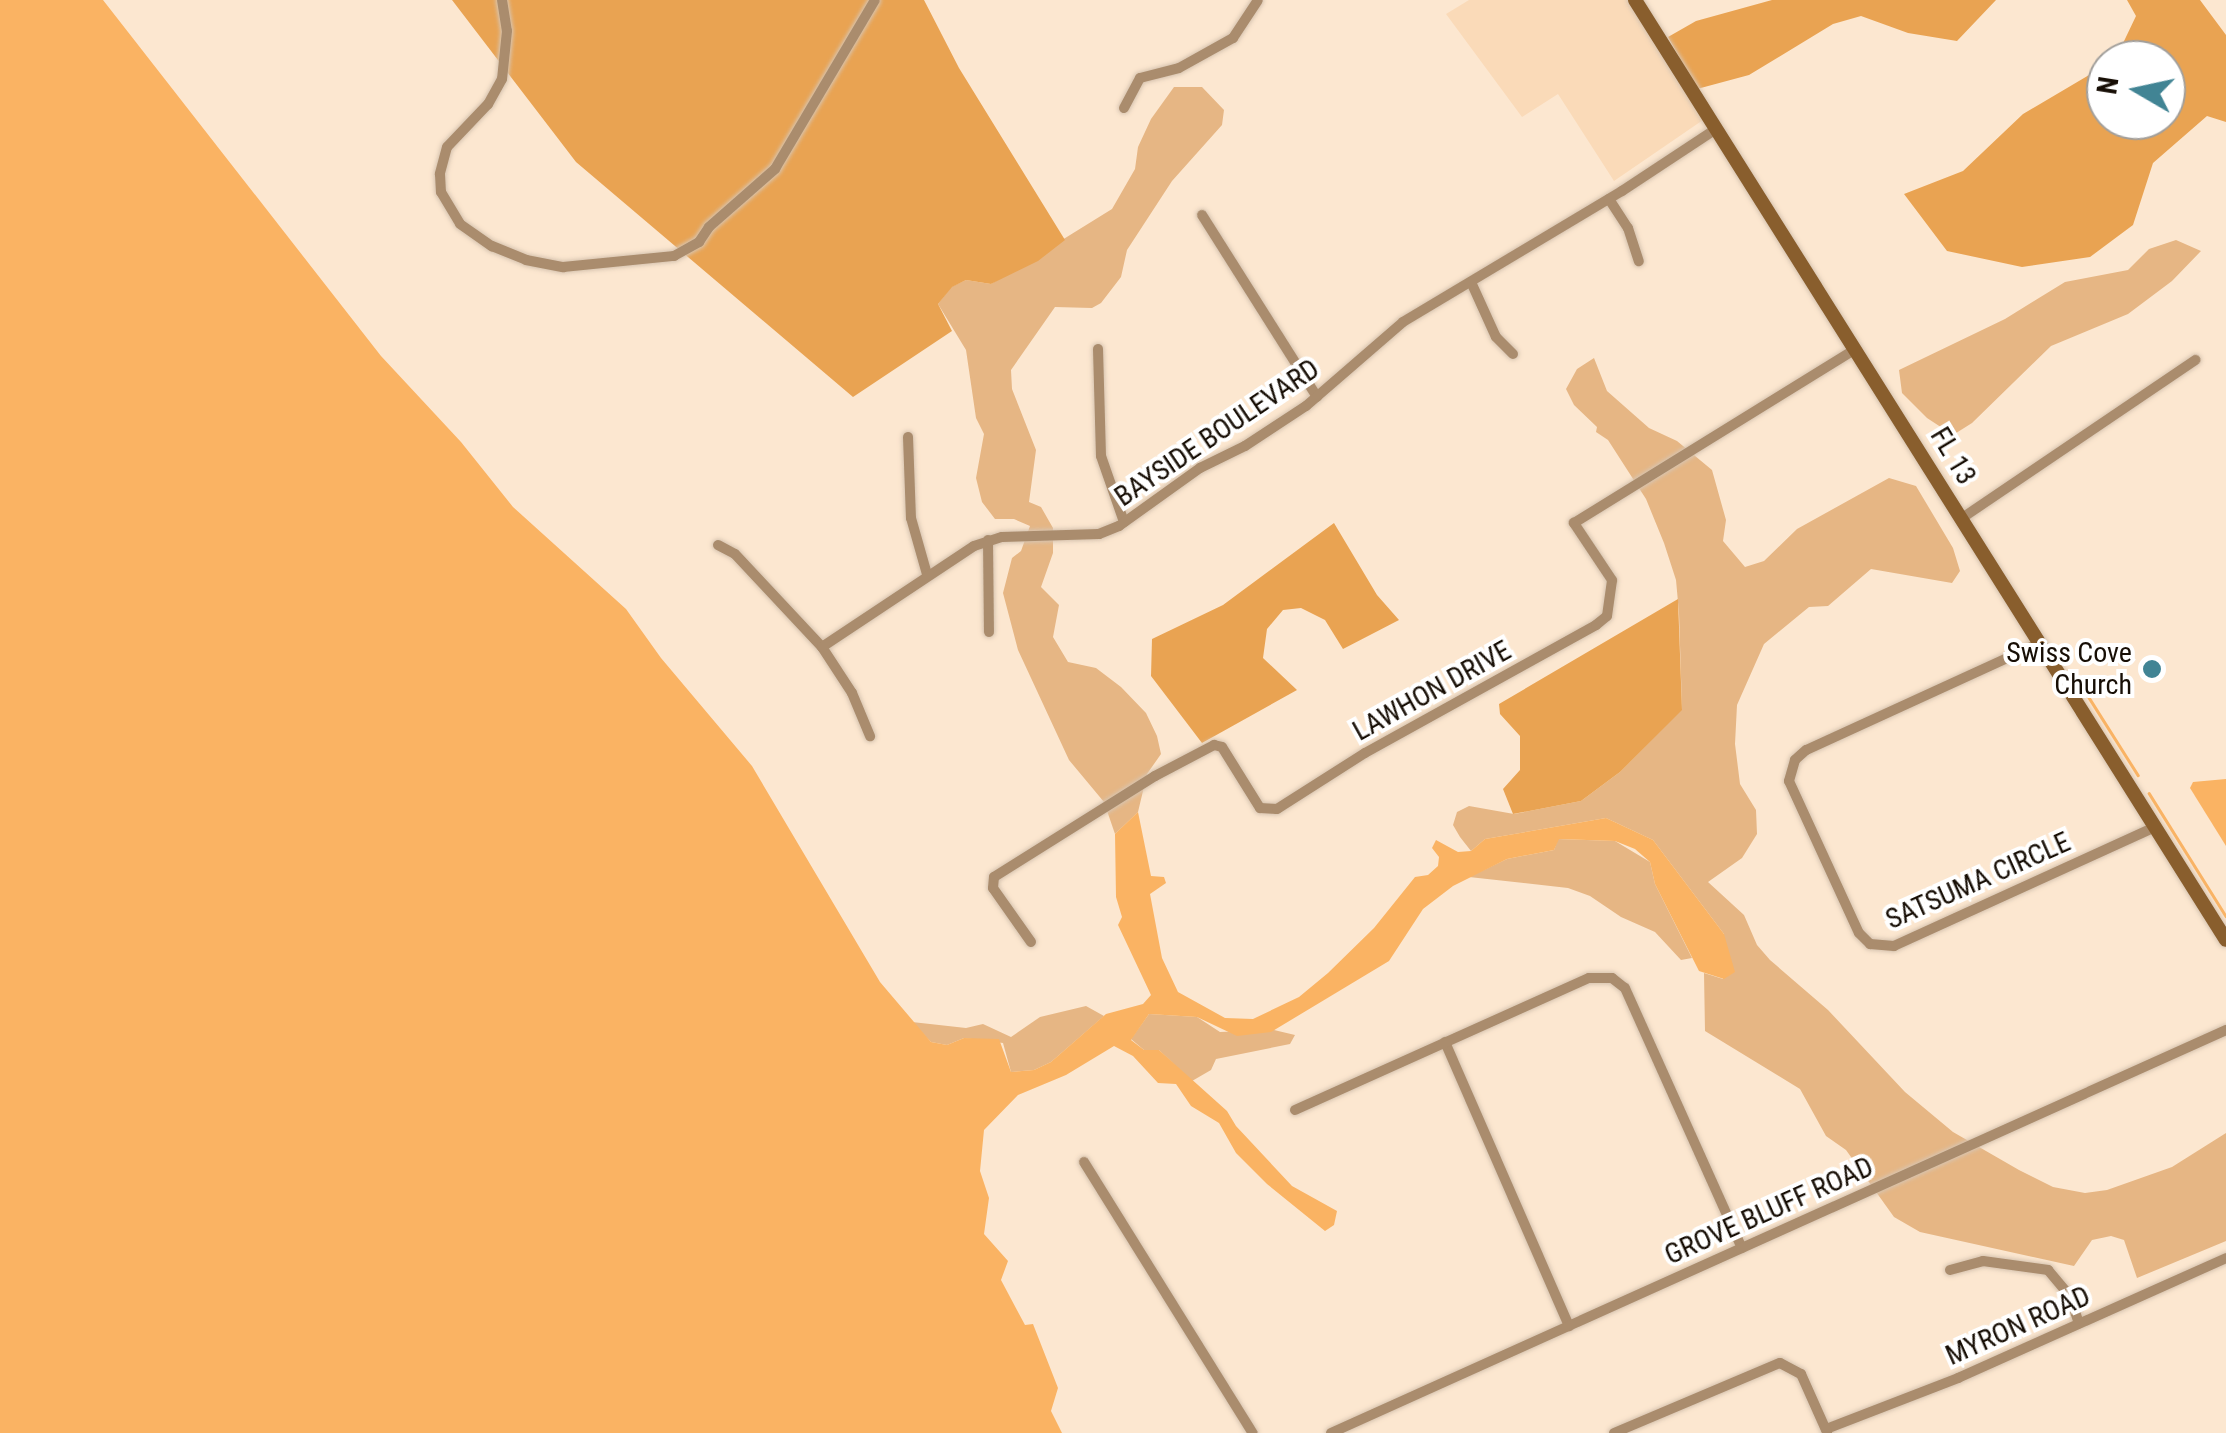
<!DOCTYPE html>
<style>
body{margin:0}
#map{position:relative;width:2226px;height:1433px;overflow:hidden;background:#fce7d0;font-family:"Roboto Condensed",sans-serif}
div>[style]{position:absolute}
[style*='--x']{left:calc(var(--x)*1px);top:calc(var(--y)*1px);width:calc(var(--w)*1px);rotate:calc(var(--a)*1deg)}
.built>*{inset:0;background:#fadab8}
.green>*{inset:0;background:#e6b684}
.forest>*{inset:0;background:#e9a352}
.water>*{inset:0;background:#fab363}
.stream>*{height:2.5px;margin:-1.25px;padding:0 1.25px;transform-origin:1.25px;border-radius:1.25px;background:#fab363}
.roads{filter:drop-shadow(0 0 2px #d7c4b0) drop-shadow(0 0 2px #d7c4b0)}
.minor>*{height:10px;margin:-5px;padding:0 5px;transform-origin:5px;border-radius:5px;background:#aa8c6d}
.secondary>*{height:14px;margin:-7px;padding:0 7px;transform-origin:7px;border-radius:7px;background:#895e2d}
.dots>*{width:28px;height:28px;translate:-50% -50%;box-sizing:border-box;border:5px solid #fff;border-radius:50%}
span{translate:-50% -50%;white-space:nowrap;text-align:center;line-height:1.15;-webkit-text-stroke:8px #fff;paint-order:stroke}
.street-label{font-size:28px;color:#170e05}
.poi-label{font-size:28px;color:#170e05}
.right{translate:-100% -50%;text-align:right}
.north{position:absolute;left:2086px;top:40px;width:100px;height:100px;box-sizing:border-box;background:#fff;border:2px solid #a29f9b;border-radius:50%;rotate:279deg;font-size:28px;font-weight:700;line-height:40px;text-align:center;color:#170e05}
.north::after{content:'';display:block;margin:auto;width:35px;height:45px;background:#418494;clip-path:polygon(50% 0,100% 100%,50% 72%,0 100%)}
</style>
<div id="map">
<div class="built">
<i style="clip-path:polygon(1469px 0,1628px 0,1703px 120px,1614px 181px,1558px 94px,1522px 117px,1446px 14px)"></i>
</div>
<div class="green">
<i style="clip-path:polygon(1174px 87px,1202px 87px,1224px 110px,1222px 125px,1172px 181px,1127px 250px,1121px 277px,1101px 303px,1092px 308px,1055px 307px,1011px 370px,1012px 389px,1036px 450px,1029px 502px,1041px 507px,1053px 528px,1053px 553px,1041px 587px,1059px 605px,1053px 637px,1068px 662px,1096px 668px,1121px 687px,1146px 713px,1157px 736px,1161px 754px,1147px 774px,1138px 812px,1115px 834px,1104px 802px,1069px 760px,1018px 650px,1003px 593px,1012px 558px,1021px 551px,1030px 526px,1014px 519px,995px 519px,982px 502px,976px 478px,984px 434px,976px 418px,966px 350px,938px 304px,951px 287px,966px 280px,991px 284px,1112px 209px,1135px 169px,1138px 147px,1151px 119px)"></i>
<i style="clip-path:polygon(2176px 240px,2201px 251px,2172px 281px,2128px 314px,2051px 346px,1972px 423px,1953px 435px,1927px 418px,1902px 393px,1899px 370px,2005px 319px,2065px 282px,2128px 270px,2149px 249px)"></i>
<i style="clip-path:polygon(1594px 358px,1607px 391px,1649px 428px,1677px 441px,1712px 470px,1726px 520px,1723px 541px,1745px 567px,1764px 561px,1797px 529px,1889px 478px,1916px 486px,1953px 548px,1960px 571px,1952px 583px,1871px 569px,1828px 606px,1809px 607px,1764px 644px,1737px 705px,1735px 744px,1740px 784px,1756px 810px,1757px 834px,1742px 858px,1708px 882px,1744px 915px,1757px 945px,1770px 960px,1828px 1010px,1905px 1092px,1953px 1132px,2019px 1170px,2053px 1187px,2085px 1193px,2107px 1190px,2172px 1167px,2226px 1133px,2226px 1241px,2137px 1278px,2124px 1240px,2111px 1236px,2092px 1240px,2074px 1266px,1920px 1232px,1894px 1217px,1846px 1150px,1826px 1136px,1800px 1089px,1705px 1031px,1704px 973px,1723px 979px,1724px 934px,1653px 840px,1606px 818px,1485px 839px,1471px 851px,1460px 837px,1453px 825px,1457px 812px,1469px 806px,1514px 814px,1581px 801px,1620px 772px,1682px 709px,1679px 613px,1676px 580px,1664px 543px,1646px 499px,1608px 440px,1596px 432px,1597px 427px,1574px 405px,1566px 389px,1577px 369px)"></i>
<i style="clip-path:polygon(1558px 839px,1615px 841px,1650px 862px,1655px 884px,1692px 958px,1681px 960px,1655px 932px,1621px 917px,1590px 896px,1568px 888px,1469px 877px,1507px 859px,1554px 850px)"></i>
<i style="clip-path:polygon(1086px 1006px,1104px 1016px,1051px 1062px,1034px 1070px,1011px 1072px,1003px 1043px,964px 1038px,947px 1045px,931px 1042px,912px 1022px,966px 1028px,983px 1024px,1011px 1037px,1040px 1017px)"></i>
<i style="clip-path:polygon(1149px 1014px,1197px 1017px,1220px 1032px,1274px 1030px,1295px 1035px,1290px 1044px,1216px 1059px,1211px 1070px,1192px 1081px,1159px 1050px,1144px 1050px,1131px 1039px)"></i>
</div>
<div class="forest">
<i style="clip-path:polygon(452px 0,924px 0,959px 68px,1065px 240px,1038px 261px,991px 284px,966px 280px,952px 287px,938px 304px,952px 331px,853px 397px,576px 162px)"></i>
<i style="clip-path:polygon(1772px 0,1996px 0,1957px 41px,1908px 33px,1861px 16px,1833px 24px,1749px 75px,1697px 89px,1668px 37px,1696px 21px)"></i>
<i style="clip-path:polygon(2127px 0,2200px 0,2226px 35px,2226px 122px,2207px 116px,2153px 163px,2133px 225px,2090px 257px,2022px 267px,1947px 251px,1904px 194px,1963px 171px,2023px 114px,2106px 65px,2106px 120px,2166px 120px,2166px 60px,2115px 60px,2136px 16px)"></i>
<i style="clip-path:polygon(1334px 523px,1377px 595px,1399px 620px,1343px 649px,1325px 620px,1301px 608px,1283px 610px,1267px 629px,1263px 658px,1297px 690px,1202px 743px,1151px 676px,1152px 639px,1223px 605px)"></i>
<i style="clip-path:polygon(1678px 599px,1682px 710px,1620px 772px,1581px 801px,1513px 814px,1503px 789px,1520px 770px,1520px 736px,1500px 714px,1499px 704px)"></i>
</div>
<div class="water">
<i style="clip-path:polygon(0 0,103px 0,381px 356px,461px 442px,513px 507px,626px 609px,661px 658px,752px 766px,880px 982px,931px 1042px,947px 1045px,964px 1038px,999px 1039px,1011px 1072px,1034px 1070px,1051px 1062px,1106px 1014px,1143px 1004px,1151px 995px,1118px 925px,1122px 917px,1116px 897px,1115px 834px,1138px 812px,1151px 876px,1164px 877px,1166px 883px,1150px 894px,1162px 958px,1178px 992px,1225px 1018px,1253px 1019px,1299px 997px,1328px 973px,1374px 928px,1415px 877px,1428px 875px,1438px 866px,1439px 857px,1432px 848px,1436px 840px,1458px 852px,1471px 851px,1485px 839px,1606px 818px,1653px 840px,1724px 934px,1735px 972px,1724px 979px,1699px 971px,1655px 884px,1650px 862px,1635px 849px,1615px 841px,1559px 839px,1554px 850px,1507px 859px,1453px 886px,1423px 909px,1389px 961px,1271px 1032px,1237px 1036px,1197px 1017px,1149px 1014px,1131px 1040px,1144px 1050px,1159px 1050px,1227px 1111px,1236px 1126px,1292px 1186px,1337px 1211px,1334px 1225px,1325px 1231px,1267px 1184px,1236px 1153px,1219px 1123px,1191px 1106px,1176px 1084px,1158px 1083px,1133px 1056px,1114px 1046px,1066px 1075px,1018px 1095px,984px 1130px,980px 1171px,989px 1198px,984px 1234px,1008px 1261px,1001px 1280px,1025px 1325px,1033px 1324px,1058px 1388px,1051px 1411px,1062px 1433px,0 1433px)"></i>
<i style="clip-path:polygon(2226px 779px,2226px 846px,2190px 788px,2193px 782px)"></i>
</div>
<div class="stream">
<i style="--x:2083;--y:688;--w:103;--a:57.7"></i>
<i style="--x:2149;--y:793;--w:145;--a:58"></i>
</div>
<div class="roads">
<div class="minor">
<i style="--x:502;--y:0;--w:31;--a:81"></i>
<i style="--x:507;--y:31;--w:48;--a:95.9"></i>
<i style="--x:502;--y:79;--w:29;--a:119"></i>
<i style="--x:488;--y:104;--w:59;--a:133.6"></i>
<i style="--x:447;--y:147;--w:28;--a:105"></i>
<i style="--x:440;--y:174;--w:18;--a:87"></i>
<i style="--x:441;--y:192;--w:37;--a:59"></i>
<i style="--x:460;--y:224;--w:39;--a:35"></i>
<i style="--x:492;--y:246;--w:37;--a:22"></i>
<i style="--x:526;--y:260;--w:38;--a:11"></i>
<i style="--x:563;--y:267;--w:112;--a:-5.7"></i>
<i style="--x:674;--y:256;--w:29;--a:-29"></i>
<i style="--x:699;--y:242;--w:18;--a:-56"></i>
<i style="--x:709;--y:227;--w:88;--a:-41.3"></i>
<i style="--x:775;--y:169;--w:196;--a:-59.4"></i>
<i style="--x:1124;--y:108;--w:34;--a:-62"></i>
<i style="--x:1140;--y:78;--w:40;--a:-14.4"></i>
<i style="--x:1179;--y:68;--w:62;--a:-29.1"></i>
<i style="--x:1233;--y:38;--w:45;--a:-56.7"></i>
<i style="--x:1609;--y:199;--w:35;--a:57"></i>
<i style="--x:1628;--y:228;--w:35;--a:72"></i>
<i style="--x:1202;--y:215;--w:215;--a:57.7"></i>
<i style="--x:1471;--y:282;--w:60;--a:65.6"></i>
<i style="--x:1496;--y:337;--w:24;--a:45"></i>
<i style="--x:1098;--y:349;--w:107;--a:88.4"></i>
<i style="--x:1101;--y:456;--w:70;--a:70.8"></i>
<i style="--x:908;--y:437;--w:81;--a:87.9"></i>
<i style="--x:911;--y:518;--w:58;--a:74.1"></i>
<i style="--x:1962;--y:518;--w:282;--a:-34.1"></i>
<i style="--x:988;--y:540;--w:92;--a:89.4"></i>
<i style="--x:718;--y:545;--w:19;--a:28"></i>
<i style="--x:735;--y:554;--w:127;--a:46.9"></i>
<i style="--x:822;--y:647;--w:55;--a:56.9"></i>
<i style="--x:852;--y:693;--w:47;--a:67.3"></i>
<i style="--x:2040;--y:643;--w:257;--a:155.4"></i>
<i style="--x:1806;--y:750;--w:15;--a:138"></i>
<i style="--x:1795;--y:760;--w:22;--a:106"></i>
<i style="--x:1789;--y:781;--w:167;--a:65.3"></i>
<i style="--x:1859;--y:933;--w:16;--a:45"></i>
<i style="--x:1870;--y:944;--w:24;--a:5"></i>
<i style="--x:1894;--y:946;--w:287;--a:-24.5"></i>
<i style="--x:822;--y:647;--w:182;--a:-33.6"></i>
<i style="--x:974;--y:546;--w:29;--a:-18"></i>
<i style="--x:1002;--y:537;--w:97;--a:-1.8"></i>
<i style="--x:1099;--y:534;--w:22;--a:-22"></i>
<i style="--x:1119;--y:526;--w:100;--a:-35.6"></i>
<i style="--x:1200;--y:468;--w:50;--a:-26.1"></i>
<i style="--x:1245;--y:446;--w:73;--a:-33.3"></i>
<i style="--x:1306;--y:406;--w:128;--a:-40.9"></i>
<i style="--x:1403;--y:322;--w:255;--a:-30.9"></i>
<i style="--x:1622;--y:191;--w:113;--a:-33.4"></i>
<i style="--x:1031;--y:942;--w:66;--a:-125.1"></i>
<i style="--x:993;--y:888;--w:11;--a:-85"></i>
<i style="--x:994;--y:877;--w:190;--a:-32.1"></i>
<i style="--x:1155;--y:776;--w:67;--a:-27.7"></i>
<i style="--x:1214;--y:745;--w:8;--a:14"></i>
<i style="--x:1222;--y:747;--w:72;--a:58.1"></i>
<i style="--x:1260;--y:808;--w:17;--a:3"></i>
<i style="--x:1277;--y:809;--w:104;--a:-32.5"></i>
<i style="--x:1365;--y:753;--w:264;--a:-29"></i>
<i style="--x:1596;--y:625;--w:14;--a:-39"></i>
<i style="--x:1607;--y:616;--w:36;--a:-82"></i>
<i style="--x:1612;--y:580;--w:69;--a:-123.7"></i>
<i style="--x:1574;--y:523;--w:331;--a:-31.7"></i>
<i style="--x:1445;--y:1042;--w:310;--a:66.4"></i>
<i style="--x:1295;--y:1110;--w:322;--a:-24.2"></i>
<i style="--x:1589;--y:978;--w:23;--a:0"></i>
<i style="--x:1612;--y:978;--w:16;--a:38"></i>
<i style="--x:1625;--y:988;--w:285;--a:65.8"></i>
<i style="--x:1084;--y:1162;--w:319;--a:58.1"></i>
<i style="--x:1950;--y:1270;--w:34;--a:-15"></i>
<i style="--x:1983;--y:1261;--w:66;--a:7.9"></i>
<i style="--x:2048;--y:1270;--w:34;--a:50"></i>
<i style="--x:2070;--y:1296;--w:29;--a:72"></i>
<i style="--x:1826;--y:1429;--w:142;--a:-21.1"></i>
<i style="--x:1958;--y:1378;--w:294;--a:-24.1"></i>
<i style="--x:1331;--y:1433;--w:982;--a:-24.24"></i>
<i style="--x:1614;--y:1433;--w:180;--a:-22.9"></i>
<i style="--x:1780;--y:1363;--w:24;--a:28"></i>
<i style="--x:1801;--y:1374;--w:64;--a:65.9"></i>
</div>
<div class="secondary">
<i style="--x:1635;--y:0;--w:1110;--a:57.84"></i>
</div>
</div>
<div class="dots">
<i style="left:2152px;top:669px;background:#418494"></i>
</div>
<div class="street-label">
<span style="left:1217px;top:433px;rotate:-34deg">BAYSIDE BOULEVARD</span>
<span style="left:1953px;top:456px;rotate:59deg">FL 13</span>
<span style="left:1432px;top:691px;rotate:-29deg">LAWHON DRIVE</span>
<span style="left:1978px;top:881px;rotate:-24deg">SATSUMA CIRCLE</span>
<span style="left:1769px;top:1211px;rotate:-24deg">GROVE BLUFF ROAD</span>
<span style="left:2018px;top:1326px;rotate:-24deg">MYRON ROAD</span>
</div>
<div class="poi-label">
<span class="right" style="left:2132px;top:669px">Swiss Cove<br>Church</span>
</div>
<div class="north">N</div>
</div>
